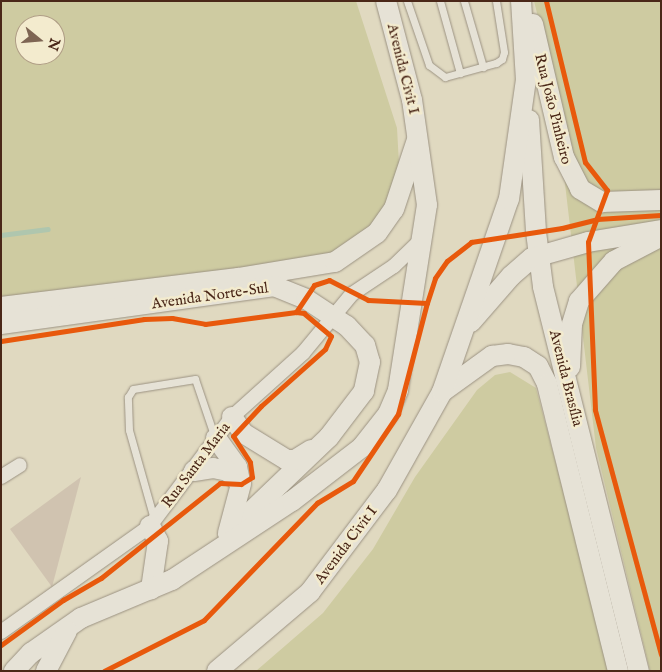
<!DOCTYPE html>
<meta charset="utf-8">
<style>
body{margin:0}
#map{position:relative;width:662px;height:672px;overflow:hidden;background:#e0d9c0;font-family:"IM FELL English",serif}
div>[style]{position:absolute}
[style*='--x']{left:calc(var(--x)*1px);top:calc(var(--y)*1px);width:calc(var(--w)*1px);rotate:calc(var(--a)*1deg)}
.green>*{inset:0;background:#cecba1}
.stream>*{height:4.5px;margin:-2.25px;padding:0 2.25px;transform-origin:2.25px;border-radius:2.25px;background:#afc6ae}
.building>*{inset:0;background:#d0c3b0}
.roads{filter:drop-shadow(0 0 1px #9b9282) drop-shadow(0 0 1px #9b9282)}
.lane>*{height:7px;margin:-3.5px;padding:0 3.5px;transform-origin:3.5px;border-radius:3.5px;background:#e6e2d6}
.street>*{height:14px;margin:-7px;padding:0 7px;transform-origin:7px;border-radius:7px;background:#e6e2d6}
.secondary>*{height:20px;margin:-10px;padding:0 10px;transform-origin:10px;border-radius:10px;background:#e6e2d6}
.cycleway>*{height:5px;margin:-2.5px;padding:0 2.5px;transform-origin:2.5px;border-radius:2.5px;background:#e8590c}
span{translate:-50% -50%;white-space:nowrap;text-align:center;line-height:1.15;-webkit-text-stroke:5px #f3ebce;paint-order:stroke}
.street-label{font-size:15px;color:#4a2718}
.frame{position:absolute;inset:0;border:2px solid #4a2718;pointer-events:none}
.north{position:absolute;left:15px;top:15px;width:50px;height:50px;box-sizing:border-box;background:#f3ebce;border:1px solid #af9d85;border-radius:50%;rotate:107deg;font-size:14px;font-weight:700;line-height:20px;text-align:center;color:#4a2718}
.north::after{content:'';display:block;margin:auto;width:18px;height:22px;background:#7e6553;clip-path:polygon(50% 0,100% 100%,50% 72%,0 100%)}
</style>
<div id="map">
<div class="green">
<i style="clip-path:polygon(evenodd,1px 1px,356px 1px,397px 128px,399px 164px,385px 215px,324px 262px,1px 300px,1px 1px,25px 25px,55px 25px,55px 55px,25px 55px,25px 25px)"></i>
<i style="clip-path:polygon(534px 1px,661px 1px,661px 671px,650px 671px,596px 448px,552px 73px)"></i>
<i style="clip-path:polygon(510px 372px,536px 388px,611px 671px,256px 671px,323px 613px,373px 549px,415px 477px,477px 390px,495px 375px)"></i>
</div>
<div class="stream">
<i style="--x:1;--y:235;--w:47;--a:-7.3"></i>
</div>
<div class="building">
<i style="clip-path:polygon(81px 477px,52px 587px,10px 529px)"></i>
</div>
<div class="roads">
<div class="lane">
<i style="--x:407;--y:1;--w:68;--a:71"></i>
<i style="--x:429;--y:65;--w:20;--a:37"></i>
<i style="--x:445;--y:77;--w:53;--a:-15.4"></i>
<i style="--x:496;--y:63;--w:7;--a:-34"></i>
<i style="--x:502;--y:59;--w:7;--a:-74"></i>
<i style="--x:504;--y:52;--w:52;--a:-98.9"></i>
<i style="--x:440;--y:1;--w:75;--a:74.5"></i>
<i style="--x:464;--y:1;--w:69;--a:73.9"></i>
<i style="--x:154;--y:519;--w:92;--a:-105.7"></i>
<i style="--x:129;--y:430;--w:33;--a:-92"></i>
<i style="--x:128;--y:397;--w:9;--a:-58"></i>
<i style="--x:133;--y:389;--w:63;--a:-9.2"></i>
<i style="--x:195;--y:379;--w:62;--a:71.3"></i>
</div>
<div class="street">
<i style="--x:1;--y:477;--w:22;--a:-32"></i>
<i style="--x:1;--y:632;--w:183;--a:-35.4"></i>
<i style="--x:150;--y:526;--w:136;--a:-53"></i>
<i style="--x:232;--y:417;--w:96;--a:-42"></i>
<i style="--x:303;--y:353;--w:77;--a:-50.3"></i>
<i style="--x:352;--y:294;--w:50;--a:-33.7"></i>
<i style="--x:394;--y:266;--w:37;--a:-44"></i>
</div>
<div class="secondary">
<i style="--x:533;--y:24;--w:137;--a:76.9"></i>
<i style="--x:564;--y:157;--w:36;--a:63"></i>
<i style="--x:580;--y:189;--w:26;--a:31"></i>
<i style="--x:602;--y:202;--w:59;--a:-1.9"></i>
<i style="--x:529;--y:120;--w:112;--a:86.4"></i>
<i style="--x:536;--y:232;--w:55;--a:82.7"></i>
<i style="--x:543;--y:287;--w:396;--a:76"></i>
<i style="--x:1;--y:307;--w:239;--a:-7"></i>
<i style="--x:238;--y:278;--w:98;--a:-9.4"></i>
<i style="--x:335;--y:262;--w:51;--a:-34.6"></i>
<i style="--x:377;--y:233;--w:29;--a:-55"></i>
<i style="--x:394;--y:209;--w:73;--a:-71.6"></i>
<i style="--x:471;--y:322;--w:61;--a:-49"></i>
<i style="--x:511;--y:276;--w:28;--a:-41"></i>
<i style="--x:532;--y:258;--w:58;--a:-15.9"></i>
<i style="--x:588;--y:242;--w:74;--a:-9.3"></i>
<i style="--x:1;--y:324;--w:276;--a:-7.9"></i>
<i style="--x:274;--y:286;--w:35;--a:22"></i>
<i style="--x:306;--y:299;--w:49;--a:33.4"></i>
<i style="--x:347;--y:326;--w:26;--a:47"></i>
<i style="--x:365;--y:345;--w:18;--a:74"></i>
<i style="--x:370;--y:362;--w:30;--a:102"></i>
<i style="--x:364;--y:391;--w:58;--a:127.3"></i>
<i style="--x:329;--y:437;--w:124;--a:136.3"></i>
<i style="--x:570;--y:367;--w:43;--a:-87.3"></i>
<i style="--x:572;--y:324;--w:24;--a:-73"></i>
<i style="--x:579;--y:301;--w:53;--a:-48.8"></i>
<i style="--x:614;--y:261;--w:47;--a:-27.6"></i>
<i style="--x:442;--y:392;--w:62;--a:-35.8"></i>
<i style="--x:492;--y:356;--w:16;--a:-7"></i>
<i style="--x:508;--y:354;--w:16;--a:11"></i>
<i style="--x:524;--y:357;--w:17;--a:33"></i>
<i style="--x:538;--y:366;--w:20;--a:63"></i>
<i style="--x:547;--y:384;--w:296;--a:76.1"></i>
<i style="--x:232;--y:417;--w:19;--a:55"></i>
<i style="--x:243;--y:433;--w:52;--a:31.5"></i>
<i style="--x:287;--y:460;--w:8;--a:0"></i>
<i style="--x:295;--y:460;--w:19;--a:-32"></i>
<i style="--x:216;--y:438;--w:36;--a:54"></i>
<i style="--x:237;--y:467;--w:14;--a:78"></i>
<i style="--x:194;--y:471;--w:19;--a:-9"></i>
<i style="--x:213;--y:468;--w:15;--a:11"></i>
<i style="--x:228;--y:471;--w:18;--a:45"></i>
<i style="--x:241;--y:484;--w:51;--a:104.9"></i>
<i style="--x:150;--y:526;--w:17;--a:62"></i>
<i style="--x:158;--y:541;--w:49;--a:98.3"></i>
<i style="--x:14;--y:671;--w:25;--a:-47"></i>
<i style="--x:31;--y:653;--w:61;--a:-35"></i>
<i style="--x:81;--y:618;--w:99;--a:-22.7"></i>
<i style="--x:172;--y:580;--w:144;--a:-33.4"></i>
<i style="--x:292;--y:501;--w:88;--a:-37.6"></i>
<i style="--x:362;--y:447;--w:42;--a:-51.8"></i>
<i style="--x:388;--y:414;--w:26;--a:-67"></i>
<i style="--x:398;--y:390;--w:187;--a:-81.1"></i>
<i style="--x:427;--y:205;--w:106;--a:-98.1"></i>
<i style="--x:412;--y:100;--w:102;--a:-104.7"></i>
<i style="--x:46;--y:671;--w:45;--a:-62.3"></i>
<i style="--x:217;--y:671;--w:122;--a:-40.3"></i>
<i style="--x:310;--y:592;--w:128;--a:-53"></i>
<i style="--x:387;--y:490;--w:112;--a:-60.7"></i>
<i style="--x:442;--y:392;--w:204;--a:-70.9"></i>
<i style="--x:509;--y:199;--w:120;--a:-81.9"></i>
<i style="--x:526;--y:80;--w:79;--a:-93.6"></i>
</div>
</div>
<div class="cycleway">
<i style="--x:546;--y:1;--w:166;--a:76.4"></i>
<i style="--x:585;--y:162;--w:36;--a:52"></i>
<i style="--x:607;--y:190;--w:55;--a:110.1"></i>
<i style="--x:588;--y:242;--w:168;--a:87.6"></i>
<i style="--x:595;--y:410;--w:253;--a:74.9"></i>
<i style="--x:1;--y:341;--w:145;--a:-8.7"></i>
<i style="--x:144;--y:319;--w:28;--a:-2"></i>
<i style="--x:172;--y:318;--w:34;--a:10"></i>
<i style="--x:205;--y:324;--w:92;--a:-7.5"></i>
<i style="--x:296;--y:312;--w:32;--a:-56"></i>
<i style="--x:314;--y:285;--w:16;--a:-18"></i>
<i style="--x:329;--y:280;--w:44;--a:27.1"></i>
<i style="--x:368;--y:300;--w:59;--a:2.9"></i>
<i style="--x:1;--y:645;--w:77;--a:-36"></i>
<i style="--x:63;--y:600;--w:44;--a:-30.1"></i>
<i style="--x:101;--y:578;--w:152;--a:-38.6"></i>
<i style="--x:220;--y:483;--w:21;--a:3"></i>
<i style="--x:241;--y:484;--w:13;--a:-32"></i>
<i style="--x:252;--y:477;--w:15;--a:-98"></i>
<i style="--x:250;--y:462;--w:31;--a:-123"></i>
<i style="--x:233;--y:436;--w:41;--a:-47"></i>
<i style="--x:261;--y:406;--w:86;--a:-41.7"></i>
<i style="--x:325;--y:349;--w:14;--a:-65"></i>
<i style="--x:331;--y:336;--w:35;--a:-140"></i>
<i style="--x:304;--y:313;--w:8;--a:-173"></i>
<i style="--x:104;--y:671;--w:112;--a:-27"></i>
<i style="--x:204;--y:620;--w:163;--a:-46"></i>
<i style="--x:317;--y:503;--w:42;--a:-31.4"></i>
<i style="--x:353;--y:481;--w:81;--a:-56.1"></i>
<i style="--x:398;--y:414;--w:115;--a:-75.4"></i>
<i style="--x:427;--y:303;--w:26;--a:-72"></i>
<i style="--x:435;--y:278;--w:21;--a:-55"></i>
<i style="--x:447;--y:261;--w:31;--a:-38"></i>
<i style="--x:471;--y:242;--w:92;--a:-8.7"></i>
<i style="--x:562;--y:228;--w:36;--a:-14"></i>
<i style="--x:597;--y:219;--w:64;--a:-3.6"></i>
</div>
<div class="street-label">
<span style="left:403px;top:69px;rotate:76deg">Avenida Civit I</span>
<span style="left:553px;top:109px;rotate:76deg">Rua João Pinheiro</span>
<span style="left:210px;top:296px;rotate:-8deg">Avenida Norte-Sul</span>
<span style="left:566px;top:378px;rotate:76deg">Avenida Brasília</span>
<span style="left:196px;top:465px;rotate:-53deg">Rua Santa Maria</span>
<span style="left:346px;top:545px;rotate:-53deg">Avenida Civit I</span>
</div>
<div class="frame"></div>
<div class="north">N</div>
</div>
